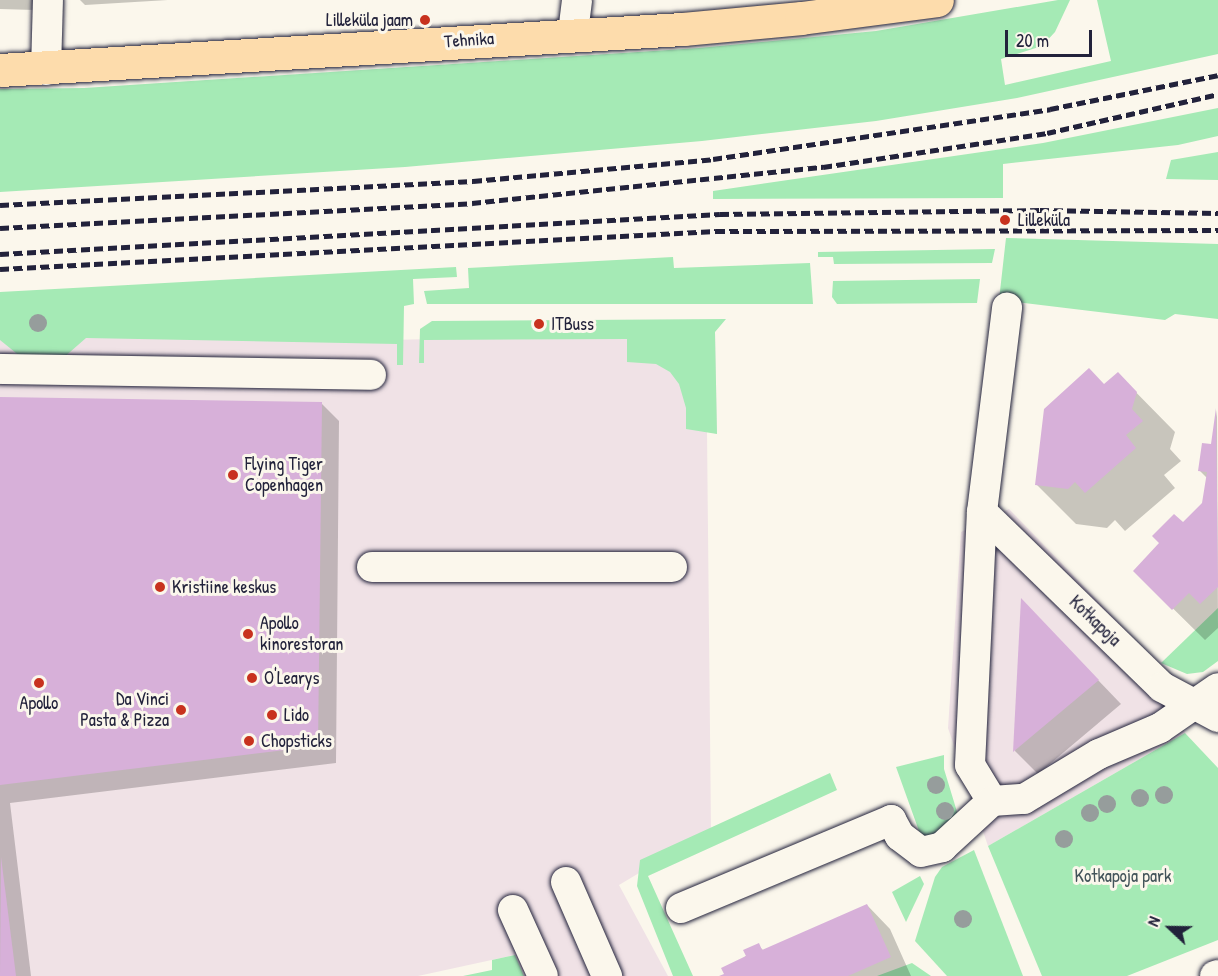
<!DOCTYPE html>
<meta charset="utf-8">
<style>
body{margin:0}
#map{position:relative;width:1218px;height:976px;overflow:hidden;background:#fbf7ec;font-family:"Patrick Hand",sans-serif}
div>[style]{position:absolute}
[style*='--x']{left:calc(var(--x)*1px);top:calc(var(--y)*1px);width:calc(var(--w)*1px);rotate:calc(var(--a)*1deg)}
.built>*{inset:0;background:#f0e2e6}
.green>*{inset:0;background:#a5eab5}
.shadow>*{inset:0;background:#0003}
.building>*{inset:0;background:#d7b0d9}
.roads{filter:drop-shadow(0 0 2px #22223b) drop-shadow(0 0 2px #22223b)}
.minor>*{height:30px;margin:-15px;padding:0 15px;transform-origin:15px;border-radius:15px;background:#fbf7ec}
.major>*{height:33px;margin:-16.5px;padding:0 16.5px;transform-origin:16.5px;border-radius:16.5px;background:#fddcac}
.rail>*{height:4.5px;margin-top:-2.25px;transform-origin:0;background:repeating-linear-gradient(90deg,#22223b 0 9px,transparent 0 13.5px)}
.trees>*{width:18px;height:18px;margin:-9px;border-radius:50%;background:#969d9c}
.dots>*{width:16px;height:16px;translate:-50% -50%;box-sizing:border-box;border:3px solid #fbf7ec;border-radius:50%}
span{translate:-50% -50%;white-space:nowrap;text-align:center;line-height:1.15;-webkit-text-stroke:6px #fbf7ec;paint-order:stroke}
.poi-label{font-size:18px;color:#22223b}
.right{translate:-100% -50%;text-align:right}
.left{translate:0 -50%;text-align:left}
.street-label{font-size:18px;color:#22223b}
.park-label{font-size:18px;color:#43545a}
.north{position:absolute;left:1140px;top:898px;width:60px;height:60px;-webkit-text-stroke:4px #fbf7ec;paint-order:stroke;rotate:292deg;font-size:16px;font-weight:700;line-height:24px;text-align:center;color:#22223b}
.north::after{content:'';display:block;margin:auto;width:21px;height:27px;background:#22223b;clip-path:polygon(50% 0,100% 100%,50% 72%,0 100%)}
.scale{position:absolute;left:1005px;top:30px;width:87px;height:27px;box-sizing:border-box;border:3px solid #22223b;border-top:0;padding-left:8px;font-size:18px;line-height:21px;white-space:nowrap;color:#22223b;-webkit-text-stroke:4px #fbf7ec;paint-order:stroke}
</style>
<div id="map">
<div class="built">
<i style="clip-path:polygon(0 326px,351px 341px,715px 332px,717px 434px,707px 431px,711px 830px,619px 885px,668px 976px,524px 976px,514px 955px,418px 976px,0 976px)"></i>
<i style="clip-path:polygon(1009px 509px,1157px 662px,1185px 733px,988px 846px,948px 728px,961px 532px)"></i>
</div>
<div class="green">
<i style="clip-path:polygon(1058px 0,1070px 0,1055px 32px,1042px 46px,1001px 59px,1005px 85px,1111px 61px,1097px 0,1218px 0,1218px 54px,1017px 98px,876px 121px,702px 141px,405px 167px,0 192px,0 89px,84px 88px,699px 48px,876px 31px)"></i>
<i style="clip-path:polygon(1218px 108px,1218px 136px,1178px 145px,1003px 164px,1003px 198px,713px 199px,713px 191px,1043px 143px)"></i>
<i style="clip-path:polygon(1218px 152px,1218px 180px,1166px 179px,1171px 160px)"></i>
<i style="clip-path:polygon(1006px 238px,1218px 244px,1218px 319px,1175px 314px,1165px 320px,999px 300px)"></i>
<i style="clip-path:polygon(995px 249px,992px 263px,834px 264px,833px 257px,818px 257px,818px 252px)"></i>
<i style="clip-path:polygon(673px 257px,674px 268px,810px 263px,813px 304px,427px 304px,424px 291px,469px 288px,468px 268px)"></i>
<i style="clip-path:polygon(456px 267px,457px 277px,413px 279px,414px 304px,404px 306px,403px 365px,397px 365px,397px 344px,86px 338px,54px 366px,32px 366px,0 340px,0 292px)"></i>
<i style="clip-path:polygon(980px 279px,977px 303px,837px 304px,832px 297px,833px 281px)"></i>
<i style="clip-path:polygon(726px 319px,715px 332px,717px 434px,686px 429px,686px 408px,679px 384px,670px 372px,656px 364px,627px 362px,627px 339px,424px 340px,424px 363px,419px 363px,420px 329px,432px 321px)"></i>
<i style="clip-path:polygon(1218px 608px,1218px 661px,1203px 672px,1187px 674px,1161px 663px)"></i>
<i style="clip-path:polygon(1185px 733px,1218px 768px,1218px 940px,1127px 976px,1042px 976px,988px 846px)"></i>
<i style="clip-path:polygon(944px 755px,944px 769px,958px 815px,934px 836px,926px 838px,919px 831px,896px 767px)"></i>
<i style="clip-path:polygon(830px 773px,837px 790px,648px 876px,693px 976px,673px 976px,637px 886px,640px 860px)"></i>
<i style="clip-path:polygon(974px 850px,1023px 976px,947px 976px,915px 941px,935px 877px,942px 867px)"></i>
<i style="clip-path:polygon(920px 876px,924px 884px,906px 922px,892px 892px)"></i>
<i style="clip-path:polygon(515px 955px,524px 976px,463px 976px,492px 970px,492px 960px)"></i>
<i style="clip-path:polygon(912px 963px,931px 976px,877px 976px)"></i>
</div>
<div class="shadow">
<i style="clip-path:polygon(0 0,34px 0,34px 10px,0 9px)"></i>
<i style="clip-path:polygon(80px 0,168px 0,85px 5px)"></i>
<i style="clip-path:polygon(1118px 374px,1175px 432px,1170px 449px,1181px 461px,1164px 475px,1175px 488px,1125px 531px,1115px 520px,1107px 528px,1076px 524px,1037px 485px,1105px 386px)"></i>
<i style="clip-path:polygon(0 399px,321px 403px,339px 421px,336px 763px,10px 803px,31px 976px,0 976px)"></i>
<i style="clip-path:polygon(1217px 410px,1218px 628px,1205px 640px,1135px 571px,1204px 503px,1207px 478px,1199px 470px,1212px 446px)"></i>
<i style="clip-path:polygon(1022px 601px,1121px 704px,1038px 774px,1015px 751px)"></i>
<i style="clip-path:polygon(867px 905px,890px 929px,911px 976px,723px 976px,758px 945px,764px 951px)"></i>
</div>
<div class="building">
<i style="clip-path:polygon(1089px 368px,1104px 384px,1118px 372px,1137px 392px,1132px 409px,1143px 421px,1126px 435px,1136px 448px,1085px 493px,1075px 482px,1068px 489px,1035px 485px,1044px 409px)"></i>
<i style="clip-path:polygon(0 397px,322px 402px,318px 746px,0 785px)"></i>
<i style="clip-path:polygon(1216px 408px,1218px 587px,1200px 604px,1189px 593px,1172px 610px,1133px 571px,1159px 543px,1152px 536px,1174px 514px,1183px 522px,1202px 503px,1207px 472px,1198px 471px,1202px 443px,1211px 444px)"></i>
<i style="clip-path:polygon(1021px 598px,1099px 680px,1013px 752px)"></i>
<i style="clip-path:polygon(1px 857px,16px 976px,0 976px)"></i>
<i style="clip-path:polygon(867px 904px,891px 957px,848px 976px,719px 976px,724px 974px,721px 968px,746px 956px,743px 950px,759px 943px,762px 950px)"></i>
</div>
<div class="roads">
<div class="minor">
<i style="--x:573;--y:33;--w:33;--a:-83"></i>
<i style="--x:46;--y:70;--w:70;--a:-88.4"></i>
<i style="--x:0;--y:369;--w:371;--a:0.9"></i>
<i style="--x:982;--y:512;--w:251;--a:44.2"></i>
<i style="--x:1162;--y:687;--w:64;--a:28.2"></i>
<i style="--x:372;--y:567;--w:300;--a:0"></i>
<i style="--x:992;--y:801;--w:42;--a:-121.4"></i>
<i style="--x:970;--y:765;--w:253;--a:-87.3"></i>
<i style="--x:982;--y:512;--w:206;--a:-83"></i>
<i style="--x:566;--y:882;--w:103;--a:66.4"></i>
<i style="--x:681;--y:908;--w:228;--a:-22.7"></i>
<i style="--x:891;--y:820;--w:18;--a:61"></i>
<i style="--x:900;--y:836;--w:26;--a:37"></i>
<i style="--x:921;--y:852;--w:22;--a:-13"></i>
<i style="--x:942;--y:847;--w:68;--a:-42.6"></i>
<i style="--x:992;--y:801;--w:32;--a:-4"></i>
<i style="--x:1024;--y:799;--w:87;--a:-31"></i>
<i style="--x:1099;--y:754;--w:66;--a:-23.1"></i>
<i style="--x:1160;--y:728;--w:70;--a:-34.6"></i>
<i style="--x:513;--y:910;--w:72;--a:65.6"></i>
<i style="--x:1215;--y:976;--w:3;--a:-18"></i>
</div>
<div class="major">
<i style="--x:0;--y:70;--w:684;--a:-3.44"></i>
<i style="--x:683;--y:29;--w:119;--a:-5.3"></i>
<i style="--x:801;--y:18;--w:137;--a:-7.5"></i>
</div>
</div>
<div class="rail">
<i style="--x:0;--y:205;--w:474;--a:-2.9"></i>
<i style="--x:473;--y:181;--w:241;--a:-5.2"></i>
<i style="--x:713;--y:159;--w:341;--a:-8.4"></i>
<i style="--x:1050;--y:109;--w:171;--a:-11.4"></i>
<i style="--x:0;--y:228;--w:473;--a:-3"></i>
<i style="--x:472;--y:203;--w:353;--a:-5.9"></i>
<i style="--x:823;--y:167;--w:227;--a:-8.6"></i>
<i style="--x:1047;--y:133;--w:175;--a:-12.8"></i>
<i style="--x:0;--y:254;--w:721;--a:-3.18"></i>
<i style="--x:720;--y:214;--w:320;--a:-0.7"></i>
<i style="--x:1040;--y:210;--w:178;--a:1"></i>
<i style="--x:0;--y:269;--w:717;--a:-3.04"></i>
<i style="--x:716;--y:231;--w:502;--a:-0.11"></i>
</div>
<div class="trees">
<i style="left:38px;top:323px"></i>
<i style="left:936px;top:785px"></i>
<i style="left:1164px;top:795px"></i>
<i style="left:1140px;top:798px"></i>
<i style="left:1107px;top:804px"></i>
<i style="left:945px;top:811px"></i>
<i style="left:1090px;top:813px"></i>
<i style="left:1064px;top:839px"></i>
<i style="left:963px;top:919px"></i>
</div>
<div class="dots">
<i style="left:425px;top:20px;background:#c8321e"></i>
<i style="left:1005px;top:220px;background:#c8321e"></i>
<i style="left:539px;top:324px;background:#c8321e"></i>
<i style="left:233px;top:475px;background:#c8321e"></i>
<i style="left:160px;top:587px;background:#c8321e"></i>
<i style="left:248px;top:634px;background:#c8321e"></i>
<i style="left:252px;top:678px;background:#c8321e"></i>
<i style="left:39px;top:683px;background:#c8321e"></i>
<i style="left:181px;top:710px;background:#c8321e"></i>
<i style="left:272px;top:715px;background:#c8321e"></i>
<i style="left:249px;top:741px;background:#c8321e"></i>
</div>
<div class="poi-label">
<span class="right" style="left:413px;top:20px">Lilleküla jaam</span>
<span class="left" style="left:1018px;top:220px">Lilleküla</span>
<span class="left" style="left:551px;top:324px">ITBuss</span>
<span class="left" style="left:245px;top:475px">Flying Tiger<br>Copenhagen</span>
<span class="left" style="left:172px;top:587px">Kristiine keskus</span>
<span class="left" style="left:260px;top:634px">Apollo<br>kinorestoran</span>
<span class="left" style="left:264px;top:678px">O'Learys</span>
<span class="right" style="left:169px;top:710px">Da Vinci<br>Pasta &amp; Pizza</span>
<span style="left:39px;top:703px">Apollo</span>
<span class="left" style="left:284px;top:715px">Lido</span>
<span class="left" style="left:261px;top:741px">Chopsticks</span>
</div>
<div class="street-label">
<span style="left:469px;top:40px;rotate:-4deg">Tehnika</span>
<span style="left:1095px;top:621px;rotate:44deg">Kotkapoja</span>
</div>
<div class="park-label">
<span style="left:1123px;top:876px">Kotkapoja park</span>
</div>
<div class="north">N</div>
<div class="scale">20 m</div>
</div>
